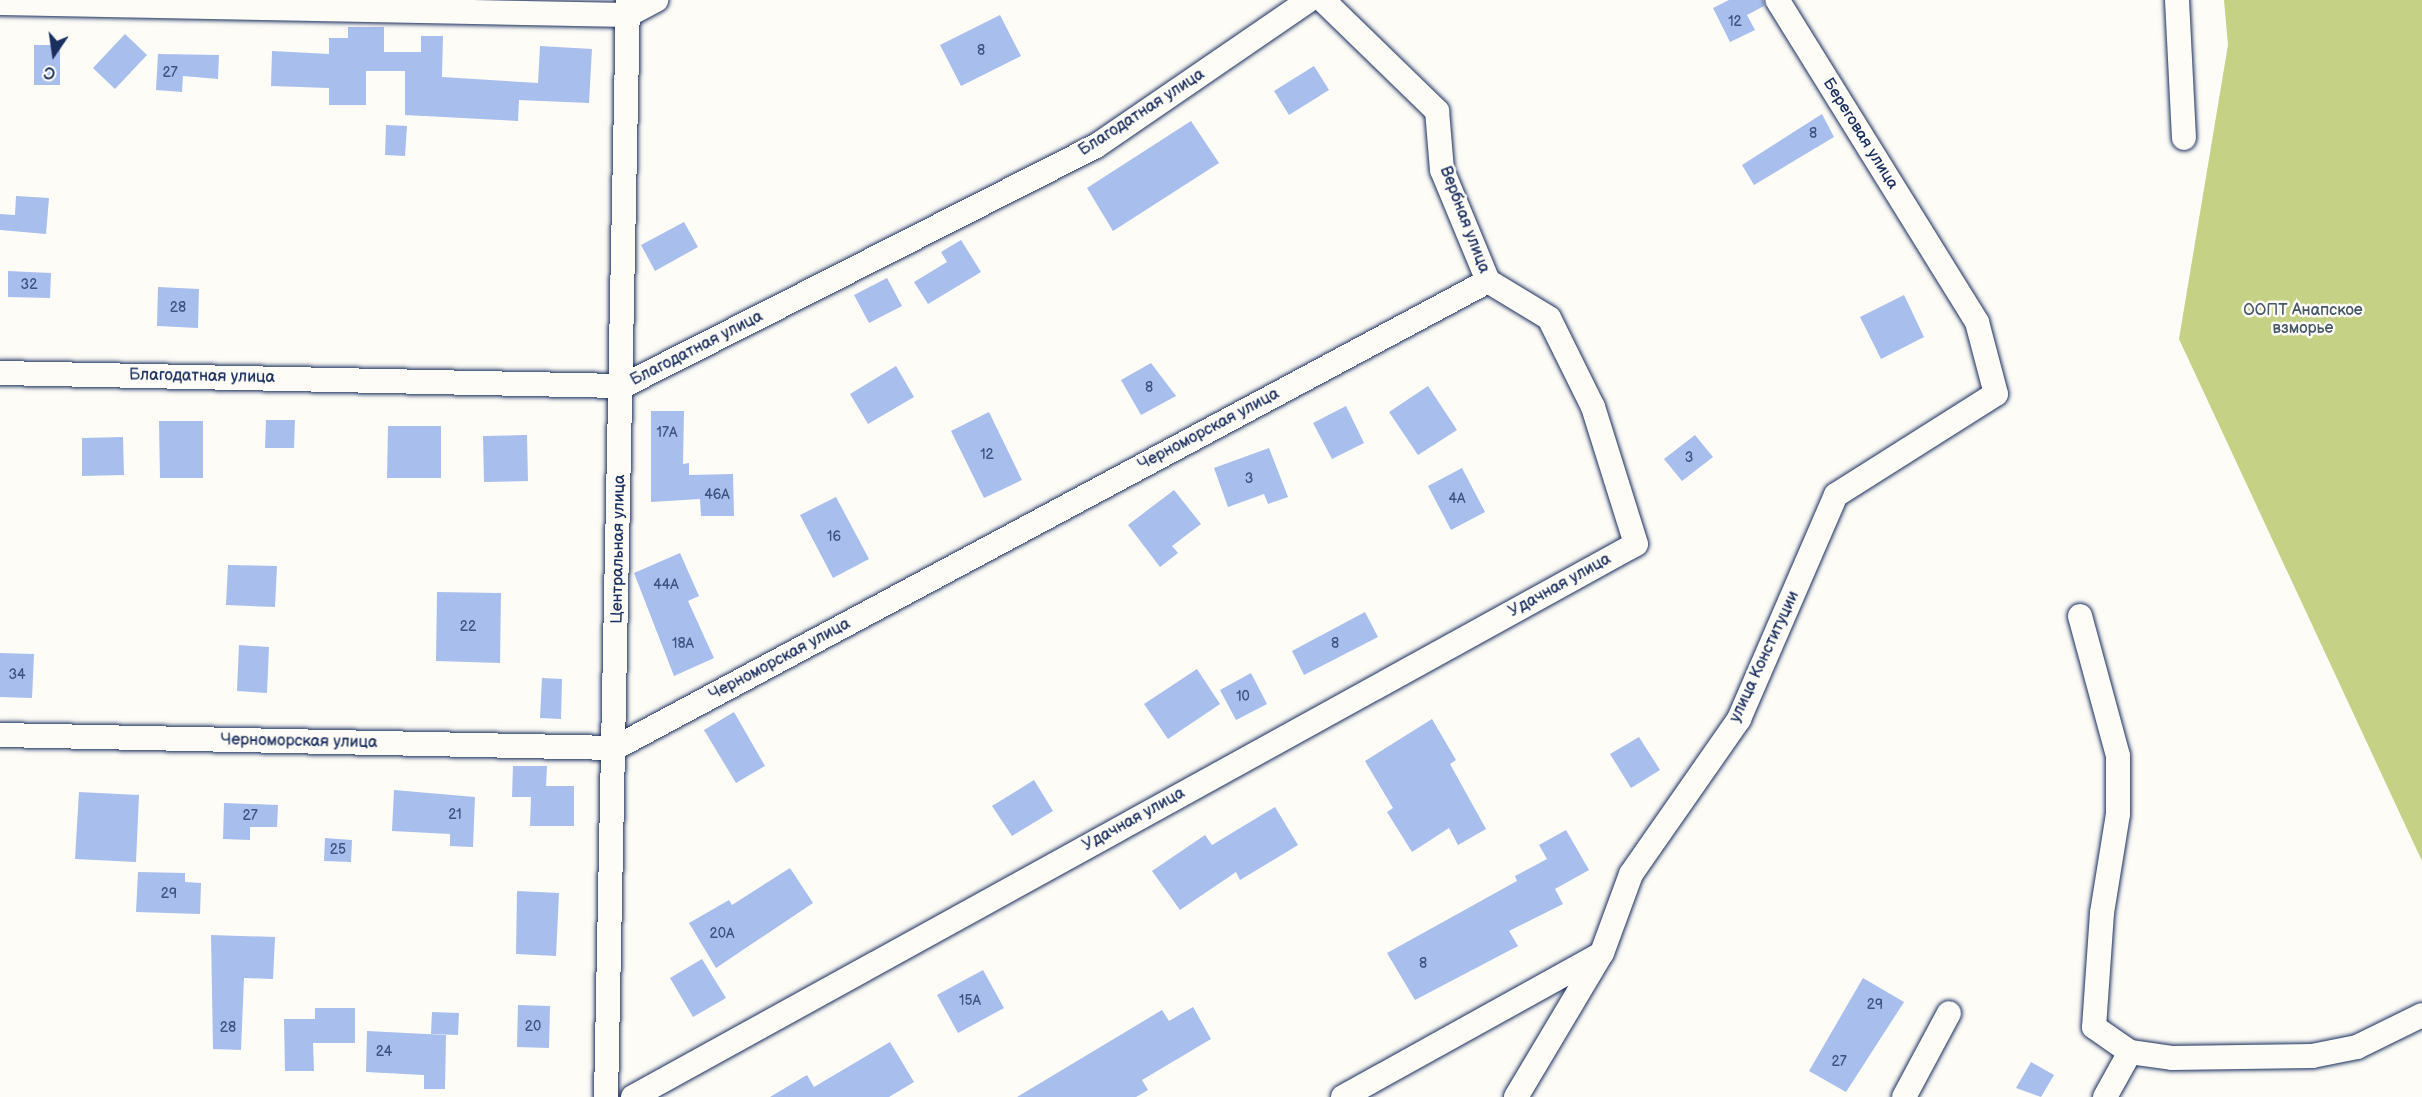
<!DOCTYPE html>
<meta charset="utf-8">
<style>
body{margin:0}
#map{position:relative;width:2422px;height:1097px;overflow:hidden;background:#fdfcf7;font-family:"Balsamiq Sans",sans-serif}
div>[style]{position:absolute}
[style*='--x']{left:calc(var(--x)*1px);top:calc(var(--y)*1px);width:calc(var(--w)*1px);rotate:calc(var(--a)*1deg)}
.green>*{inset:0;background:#c5d184}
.building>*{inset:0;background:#a8beec}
.roads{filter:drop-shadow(0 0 2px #1b2f5e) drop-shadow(0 0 2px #1b2f5e)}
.minor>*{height:24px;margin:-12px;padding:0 12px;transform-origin:12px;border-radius:12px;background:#fdfcf7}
span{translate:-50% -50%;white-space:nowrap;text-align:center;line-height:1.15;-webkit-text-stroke:5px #fdfcf7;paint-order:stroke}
.number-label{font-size:14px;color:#3e5382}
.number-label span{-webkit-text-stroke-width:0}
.street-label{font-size:16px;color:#1b2f5e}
.park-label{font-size:16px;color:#465868}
.north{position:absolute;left:24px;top:24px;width:60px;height:60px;-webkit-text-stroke:4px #fdfcf7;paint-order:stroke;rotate:193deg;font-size:16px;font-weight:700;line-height:24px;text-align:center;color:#1b2f5e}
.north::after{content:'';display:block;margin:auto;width:21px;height:27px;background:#1b2f5e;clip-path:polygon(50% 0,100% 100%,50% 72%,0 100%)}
</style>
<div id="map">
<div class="green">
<i style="clip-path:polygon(2224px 0,2422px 0,2422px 861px,2179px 339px,2228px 45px)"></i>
</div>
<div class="building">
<i style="clip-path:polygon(1729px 0,1763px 0,1764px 6px,1747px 15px,1755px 30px,1730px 42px,1713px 8px)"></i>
<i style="clip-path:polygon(1000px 15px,1021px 56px,961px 86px,940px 45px)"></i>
<i style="clip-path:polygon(348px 27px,384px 27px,384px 52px,421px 52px,421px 36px,443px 36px,442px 77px,538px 83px,540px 46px,592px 49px,589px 103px,519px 100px,518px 121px,405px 115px,405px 71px,366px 71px,366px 105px,329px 105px,329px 88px,271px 86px,272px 51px,329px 54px,329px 38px,348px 38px)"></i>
<i style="clip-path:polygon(125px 34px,147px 55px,115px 89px,93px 68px)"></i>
<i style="clip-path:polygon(34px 45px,60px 45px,60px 85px,34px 85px)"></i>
<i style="clip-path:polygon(158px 54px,219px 55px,218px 79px,183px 76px,182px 92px,156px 90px)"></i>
<i style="clip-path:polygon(1314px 66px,1329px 90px,1289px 115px,1274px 91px)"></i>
<i style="clip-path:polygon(1822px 114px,1834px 137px,1754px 185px,1742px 165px)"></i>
<i style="clip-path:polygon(1191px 121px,1219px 163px,1113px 231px,1087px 188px)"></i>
<i style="clip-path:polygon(386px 125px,407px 126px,405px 156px,385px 155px)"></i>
<i style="clip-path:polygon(16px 196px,49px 198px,46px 234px,0 230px,0 214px,15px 215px)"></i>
<i style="clip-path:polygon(684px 222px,698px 247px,655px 271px,641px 245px)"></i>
<i style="clip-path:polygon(961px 240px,981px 272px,928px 304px,914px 282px,947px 262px,941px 252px)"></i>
<i style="clip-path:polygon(8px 271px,51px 273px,50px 298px,8px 297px)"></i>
<i style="clip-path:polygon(887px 278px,902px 306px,869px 323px,854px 295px)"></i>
<i style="clip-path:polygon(158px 287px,199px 289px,198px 328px,157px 326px)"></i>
<i style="clip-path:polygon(1904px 295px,1924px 337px,1881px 359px,1860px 317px)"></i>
<i style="clip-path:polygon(1151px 363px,1176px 396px,1141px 415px,1121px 380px)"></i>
<i style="clip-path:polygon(896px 366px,914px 397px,868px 424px,850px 394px)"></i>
<i style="clip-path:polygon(1428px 386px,1457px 430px,1418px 455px,1389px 412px)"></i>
<i style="clip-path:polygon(1346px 406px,1364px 443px,1332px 459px,1313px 423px)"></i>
<i style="clip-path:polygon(651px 411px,684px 411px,683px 464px,689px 463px,689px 475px,733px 474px,734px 516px,701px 516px,700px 499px,651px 502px)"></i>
<i style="clip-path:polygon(989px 412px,1022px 480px,984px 498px,951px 431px)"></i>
<i style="clip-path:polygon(266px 420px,295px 420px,294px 448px,265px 448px)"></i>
<i style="clip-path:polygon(159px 421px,203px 421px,203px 478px,160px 478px)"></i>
<i style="clip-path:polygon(388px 426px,441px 426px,441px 478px,387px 478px)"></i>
<i style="clip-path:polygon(527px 435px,528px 481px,484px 482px,483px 436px)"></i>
<i style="clip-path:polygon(1695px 435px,1713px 457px,1682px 481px,1664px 459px)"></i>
<i style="clip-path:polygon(123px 437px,124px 475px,82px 476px,82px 438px)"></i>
<i style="clip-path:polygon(1269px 448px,1288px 497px,1268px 504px,1264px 494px,1228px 507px,1214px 468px)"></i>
<i style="clip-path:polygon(1462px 468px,1485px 512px,1451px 530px,1428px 486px)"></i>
<i style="clip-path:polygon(1174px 490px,1201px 524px,1172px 546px,1178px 553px,1160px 567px,1128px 525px)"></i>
<i style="clip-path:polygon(836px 497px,869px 559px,833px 578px,800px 515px)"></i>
<i style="clip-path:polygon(680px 553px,699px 596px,688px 601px,714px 658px,674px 676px,634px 573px)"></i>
<i style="clip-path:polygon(228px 565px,277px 566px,275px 607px,226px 605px)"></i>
<i style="clip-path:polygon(437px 592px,501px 593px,500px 663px,436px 661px)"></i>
<i style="clip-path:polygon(1365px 612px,1378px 637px,1304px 675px,1292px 651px)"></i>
<i style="clip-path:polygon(239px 645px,269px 647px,267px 693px,237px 691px)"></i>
<i style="clip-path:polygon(0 653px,34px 654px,32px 698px,0 697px)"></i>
<i style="clip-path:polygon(1197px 669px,1220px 704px,1168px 739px,1144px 704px)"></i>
<i style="clip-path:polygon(1251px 673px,1267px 704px,1236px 720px,1220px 690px)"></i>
<i style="clip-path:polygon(542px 678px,562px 679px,561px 719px,540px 718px)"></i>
<i style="clip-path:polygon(734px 712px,765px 766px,736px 783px,704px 730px)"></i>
<i style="clip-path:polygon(1432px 719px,1456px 760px,1450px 764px,1486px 829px,1458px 845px,1449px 828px,1412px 852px,1387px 812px,1393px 808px,1365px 761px)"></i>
<i style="clip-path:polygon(1639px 737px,1660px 770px,1631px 788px,1610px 754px)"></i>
<i style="clip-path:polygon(513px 766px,547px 766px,546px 786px,574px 786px,574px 826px,530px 826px,531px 797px,512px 797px)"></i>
<i style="clip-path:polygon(1034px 780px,1053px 811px,1012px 836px,992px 806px)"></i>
<i style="clip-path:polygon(394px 790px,475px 797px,473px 847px,450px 846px,450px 834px,392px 831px)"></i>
<i style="clip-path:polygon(79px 792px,139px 795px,136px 862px,75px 859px)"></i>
<i style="clip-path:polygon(224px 803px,278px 805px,277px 827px,250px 827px,250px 840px,223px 839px)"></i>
<i style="clip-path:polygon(1275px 807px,1298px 845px,1240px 880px,1236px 872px,1180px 910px,1152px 871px,1205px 835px,1212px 845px)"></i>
<i style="clip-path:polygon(1566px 830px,1589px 870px,1555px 889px,1563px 904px,1509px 931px,1518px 946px,1415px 1000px,1387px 953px,1517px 881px,1515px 876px,1547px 859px,1539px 845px)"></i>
<i style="clip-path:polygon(325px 838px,352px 840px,351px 862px,324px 861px)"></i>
<i style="clip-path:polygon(790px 868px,813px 903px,716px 968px,689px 923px,729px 900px,732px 905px)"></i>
<i style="clip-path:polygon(138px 872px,185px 873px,185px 882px,201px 883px,200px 914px,136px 912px)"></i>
<i style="clip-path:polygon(517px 891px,559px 893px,556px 956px,516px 954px)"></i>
<i style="clip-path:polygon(211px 935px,275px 937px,273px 979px,244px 978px,241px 1050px,213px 1049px)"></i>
<i style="clip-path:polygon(702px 959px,726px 998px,693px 1017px,670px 978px)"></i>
<i style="clip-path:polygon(983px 970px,1004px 1008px,958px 1033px,937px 995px)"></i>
<i style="clip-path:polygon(1863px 978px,1904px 1002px,1846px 1092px,1809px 1071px)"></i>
<i style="clip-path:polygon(518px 1005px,550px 1006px,549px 1048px,517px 1047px)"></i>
<i style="clip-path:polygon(1193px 1007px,1211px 1039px,1142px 1080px,1148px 1090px,1136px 1097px,1017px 1097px,1162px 1010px,1169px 1021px)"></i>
<i style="clip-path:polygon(315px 1008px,355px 1008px,355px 1043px,313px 1043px,314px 1071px,285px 1071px,284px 1019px,315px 1019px)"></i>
<i style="clip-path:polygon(432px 1012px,459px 1013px,458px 1035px,431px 1034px)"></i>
<i style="clip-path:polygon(367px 1031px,446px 1035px,445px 1089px,424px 1089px,424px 1075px,366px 1072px)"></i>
<i style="clip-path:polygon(890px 1042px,914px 1082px,889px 1097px,770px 1097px,807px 1075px,814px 1087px)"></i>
<i style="clip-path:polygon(2031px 1062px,2054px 1075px,2041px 1097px,2016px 1088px)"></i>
</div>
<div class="roads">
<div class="minor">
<i style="--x:2177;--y:0;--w:138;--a:87.1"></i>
<i style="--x:0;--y:3;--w:628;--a:1.09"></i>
<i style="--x:628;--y:15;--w:32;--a:-28"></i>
<i style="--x:0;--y:373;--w:623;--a:1.2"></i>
<i style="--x:623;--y:386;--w:530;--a:-26.9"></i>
<i style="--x:1096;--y:146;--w:258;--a:-34.4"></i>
<i style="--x:2080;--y:616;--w:145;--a:74.8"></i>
<i style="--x:2118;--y:756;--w:58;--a:90"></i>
<i style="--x:2118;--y:814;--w:100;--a:99.2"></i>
<i style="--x:2102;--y:913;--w:114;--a:94"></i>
<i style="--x:2094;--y:1027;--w:44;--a:34.8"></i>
<i style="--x:0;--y:735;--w:615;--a:1.21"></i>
<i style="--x:615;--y:748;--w:990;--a:-28.14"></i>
<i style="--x:606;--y:1097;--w:1097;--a:-88.85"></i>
<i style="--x:633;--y:1097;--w:1145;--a:-28.87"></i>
<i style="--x:1636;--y:544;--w:144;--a:-107.4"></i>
<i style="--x:1593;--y:407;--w:99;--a:-116.3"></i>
<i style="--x:1549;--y:318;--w:71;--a:-148.8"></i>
<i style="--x:1488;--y:281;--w:120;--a:-112.5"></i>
<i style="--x:1442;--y:170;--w:59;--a:-94.8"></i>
<i style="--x:1437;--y:111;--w:159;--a:-135.8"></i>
<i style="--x:1343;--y:1097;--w:295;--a:-29"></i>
<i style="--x:1516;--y:1097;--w:168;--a:-59.2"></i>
<i style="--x:1602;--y:953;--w:84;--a:-69.8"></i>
<i style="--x:1631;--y:874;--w:189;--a:-55.1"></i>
<i style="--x:1739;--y:719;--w:244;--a:-66.6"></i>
<i style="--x:1836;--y:495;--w:189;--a:-32.3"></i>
<i style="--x:1996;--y:394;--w:74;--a:-104.8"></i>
<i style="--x:1977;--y:322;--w:379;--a:-121.8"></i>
<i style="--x:1904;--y:1097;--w:95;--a:-61.8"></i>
<i style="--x:2105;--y:1097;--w:51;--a:-60.9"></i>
<i style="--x:2130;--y:1052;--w:42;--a:8.1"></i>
<i style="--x:2172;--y:1058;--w:140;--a:-0.8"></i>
<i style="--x:2312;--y:1056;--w:46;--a:-11.3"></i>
<i style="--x:2357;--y:1047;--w:72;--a:-26.2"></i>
</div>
</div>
<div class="number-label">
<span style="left:1735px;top:22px">12</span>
<span style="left:981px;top:51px">8</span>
<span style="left:170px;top:73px">27</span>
<span style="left:1813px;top:134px">8</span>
<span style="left:29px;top:285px">32</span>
<span style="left:178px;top:308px">28</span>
<span style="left:1149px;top:388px">8</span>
<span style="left:667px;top:433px">17А</span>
<span style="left:987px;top:455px">12</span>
<span style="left:1689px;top:458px">3</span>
<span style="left:1249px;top:479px">3</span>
<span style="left:717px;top:495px">46А</span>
<span style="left:1457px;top:499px">4А</span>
<span style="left:834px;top:537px">16</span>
<span style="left:666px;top:585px">44А</span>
<span style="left:468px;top:627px">22</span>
<span style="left:683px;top:644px">18А</span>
<span style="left:1335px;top:644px">8</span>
<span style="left:17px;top:675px">34</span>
<span style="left:1243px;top:697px">10</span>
<span style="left:455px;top:815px">21</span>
<span style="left:250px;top:816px">27</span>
<span style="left:338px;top:850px">25</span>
<span style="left:169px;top:894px">29</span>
<span style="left:722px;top:934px">20А</span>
<span style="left:1423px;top:964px">8</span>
<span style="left:970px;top:1001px">15А</span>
<span style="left:1875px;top:1005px">29</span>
<span style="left:533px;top:1027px">20</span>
<span style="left:228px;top:1028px">28</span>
<span style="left:384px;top:1052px">24</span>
<span style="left:1839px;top:1062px">27</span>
</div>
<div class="street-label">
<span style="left:1142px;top:113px;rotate:-33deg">Благодатная улица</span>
<span style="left:1860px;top:134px;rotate:58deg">Береговая улица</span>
<span style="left:1464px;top:220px;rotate:69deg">Вербная улица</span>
<span style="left:697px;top:349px;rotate:-27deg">Благодатная улица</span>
<span style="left:202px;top:377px;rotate:1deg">Благодатная улица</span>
<span style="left:1209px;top:430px;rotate:-28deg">Черноморская улица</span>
<span style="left:619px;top:549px;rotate:-89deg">Центральная улица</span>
<span style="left:1560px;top:586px;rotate:-29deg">Удачная улица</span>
<span style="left:1765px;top:657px;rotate:-65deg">улица Конституции</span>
<span style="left:780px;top:660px;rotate:-28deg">Черноморская улица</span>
<span style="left:299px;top:742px;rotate:1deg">Черноморская улица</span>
<span style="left:1134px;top:820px;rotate:-29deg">Удачная улица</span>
</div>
<div class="park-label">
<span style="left:2303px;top:320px">ООПТ Анапское<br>взморье</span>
</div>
<div class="north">С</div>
</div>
